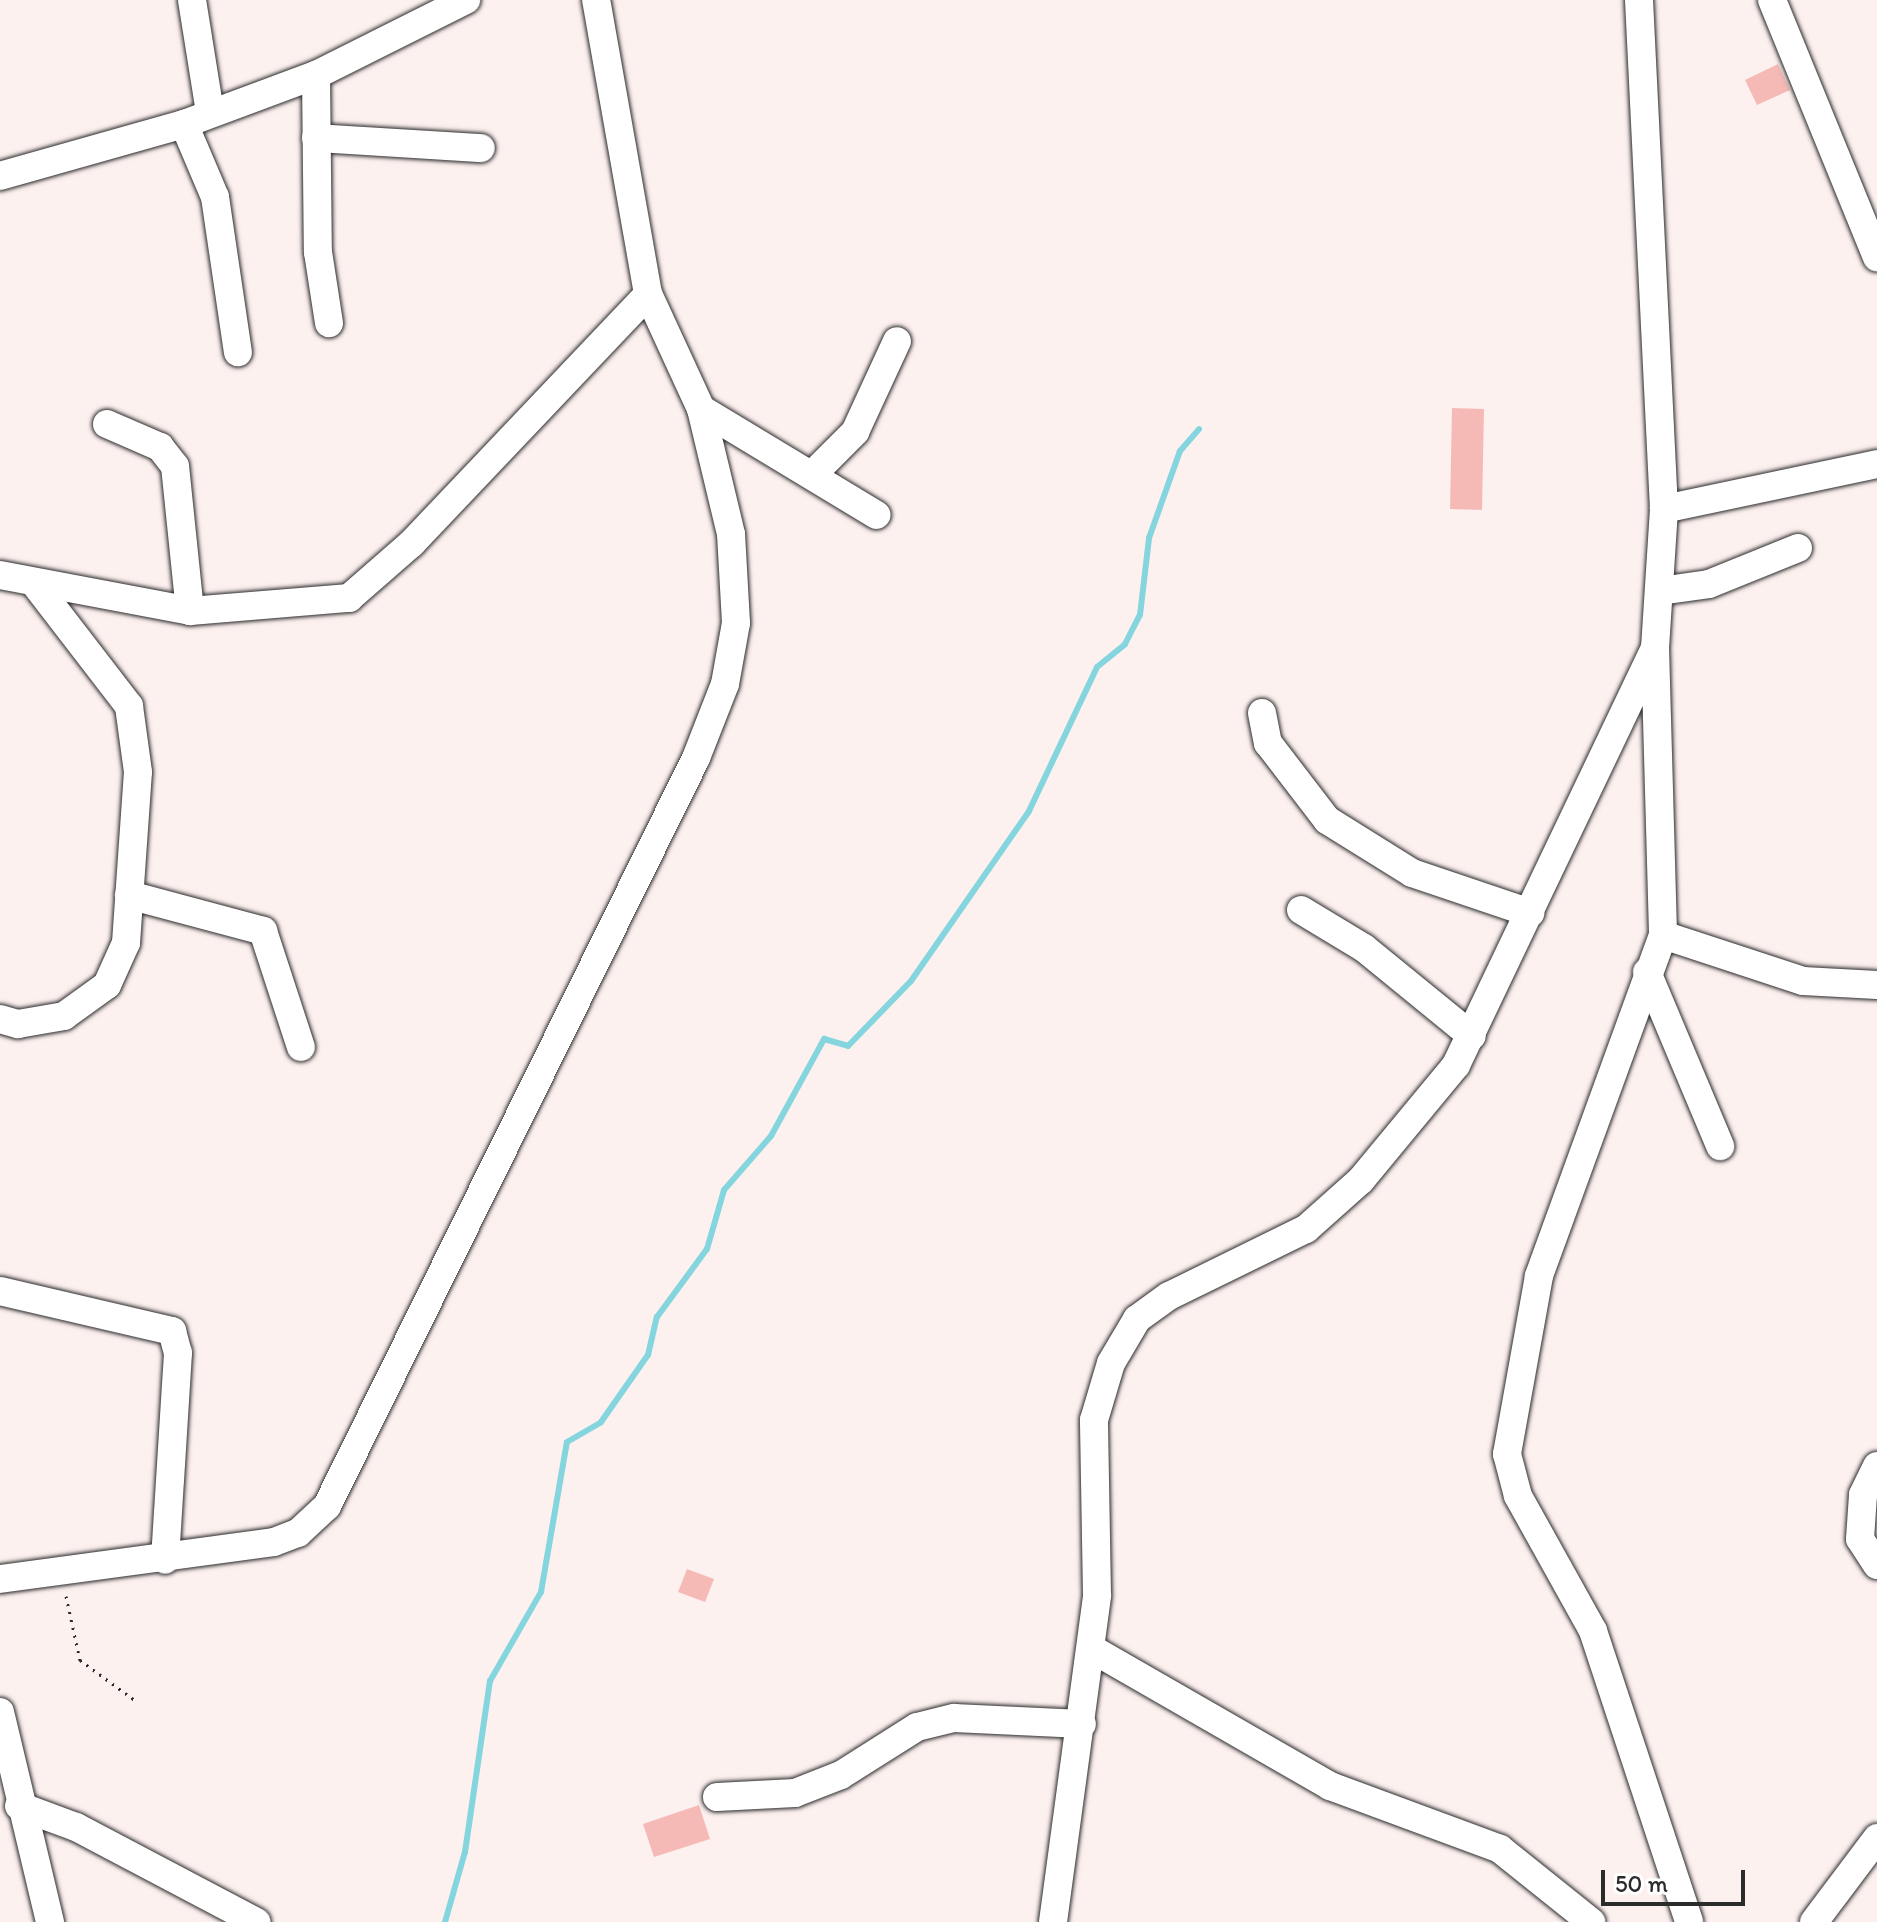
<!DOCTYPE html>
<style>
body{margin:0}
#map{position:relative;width:1877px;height:1922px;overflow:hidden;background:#fdf1f0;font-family:Itim,sans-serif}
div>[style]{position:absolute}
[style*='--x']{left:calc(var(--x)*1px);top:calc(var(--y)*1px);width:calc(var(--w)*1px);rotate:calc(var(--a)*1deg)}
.stream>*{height:6px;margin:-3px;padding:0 3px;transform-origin:3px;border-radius:3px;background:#85d5df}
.building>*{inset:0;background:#f6bab6}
.path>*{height:3px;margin-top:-1.5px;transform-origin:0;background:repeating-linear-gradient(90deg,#2b2b2b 0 2px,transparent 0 8px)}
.roads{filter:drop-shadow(0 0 2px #2b2b2b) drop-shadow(0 0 2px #2b2b2b)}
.minor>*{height:28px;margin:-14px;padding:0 14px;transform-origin:14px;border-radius:14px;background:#fff}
span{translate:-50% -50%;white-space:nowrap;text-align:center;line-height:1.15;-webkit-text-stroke:6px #fff;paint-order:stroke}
.scale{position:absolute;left:1601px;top:1870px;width:144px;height:36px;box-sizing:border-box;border:4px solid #2b2b2b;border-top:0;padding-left:10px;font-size:24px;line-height:28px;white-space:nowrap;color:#2b2b2b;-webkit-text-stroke:6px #fff;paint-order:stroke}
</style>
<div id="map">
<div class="stream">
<i style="--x:445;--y:1922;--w:73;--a:-74.1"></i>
<i style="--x:465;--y:1852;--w:173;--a:-81.7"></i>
<i style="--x:490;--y:1681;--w:103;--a:-60.2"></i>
<i style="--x:541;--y:1592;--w:152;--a:-80.2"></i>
<i style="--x:567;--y:1442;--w:39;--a:-30"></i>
<i style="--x:601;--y:1422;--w:82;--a:-55"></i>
<i style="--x:648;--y:1355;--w:39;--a:-77"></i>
<i style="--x:657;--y:1317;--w:84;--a:-53.7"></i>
<i style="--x:707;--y:1249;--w:61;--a:-73.9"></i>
<i style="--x:724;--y:1190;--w:72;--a:-49"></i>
<i style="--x:771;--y:1136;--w:111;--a:-61.3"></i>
<i style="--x:824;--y:1039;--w:25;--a:16"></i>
<i style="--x:848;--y:1046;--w:91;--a:-45.9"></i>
<i style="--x:911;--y:981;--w:207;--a:-55.2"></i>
<i style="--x:1029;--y:811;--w:159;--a:-64.7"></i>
<i style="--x:1097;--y:667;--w:36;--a:-39"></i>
<i style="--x:1125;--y:644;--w:33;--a:-63"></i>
<i style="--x:1140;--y:615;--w:78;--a:-83.3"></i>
<i style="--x:1149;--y:538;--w:92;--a:-70.4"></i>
<i style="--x:1180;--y:451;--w:29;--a:-49"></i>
</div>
<div class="building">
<i style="clip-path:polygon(1778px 64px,1790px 90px,1757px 105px,1745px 80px)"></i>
<i style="clip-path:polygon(1452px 408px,1484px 409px,1482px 510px,1450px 509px)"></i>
<i style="clip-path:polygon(687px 1569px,714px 1579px,705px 1602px,678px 1592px)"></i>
<i style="clip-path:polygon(699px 1805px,710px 1839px,654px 1857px,643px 1824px)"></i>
</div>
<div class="path">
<i style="--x:66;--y:1596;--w:66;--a:77.7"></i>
<i style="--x:80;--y:1660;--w:69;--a:36.2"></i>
</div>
<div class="roads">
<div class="minor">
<i style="--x:192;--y:0;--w:114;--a:80.9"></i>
<i style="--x:1639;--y:0;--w:510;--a:87.19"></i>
<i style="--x:1664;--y:509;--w:138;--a:93.7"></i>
<i style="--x:1655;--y:647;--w:288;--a:88.4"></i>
<i style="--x:1663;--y:935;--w:363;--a:110"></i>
<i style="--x:1539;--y:1276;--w:181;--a:100.2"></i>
<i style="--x:1507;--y:1454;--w:43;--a:75.3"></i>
<i style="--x:1518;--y:1496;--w:154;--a:60.9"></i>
<i style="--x:1593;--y:1631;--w:306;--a:71.7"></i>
<i style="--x:1772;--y:0;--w:278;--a:67.8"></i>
<i style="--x:316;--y:75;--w:177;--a:89.4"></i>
<i style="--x:318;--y:252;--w:72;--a:81.2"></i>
<i style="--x:184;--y:124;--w:79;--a:67"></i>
<i style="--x:215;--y:197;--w:157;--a:81.6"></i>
<i style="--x:316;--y:138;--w:165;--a:3.5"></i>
<i style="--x:0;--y:176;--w:191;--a:-15.8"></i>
<i style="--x:184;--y:124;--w:141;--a:-20.4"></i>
<i style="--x:316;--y:75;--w:168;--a:-26.6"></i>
<i style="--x:701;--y:409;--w:205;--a:31.1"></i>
<i style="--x:107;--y:424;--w:58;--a:23.5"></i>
<i style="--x:160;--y:447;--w:24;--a:52"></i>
<i style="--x:175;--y:466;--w:146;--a:84.1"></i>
<i style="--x:815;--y:472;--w:57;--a:-45"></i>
<i style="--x:855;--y:432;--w:100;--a:-65.2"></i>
<i style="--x:1664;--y:509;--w:218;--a:-11.9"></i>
<i style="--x:0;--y:575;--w:193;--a:10.7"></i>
<i style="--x:190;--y:611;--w:160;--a:-4.7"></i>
<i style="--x:349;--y:598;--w:84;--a:-41.1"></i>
<i style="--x:412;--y:543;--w:343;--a:-46.5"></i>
<i style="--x:1660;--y:591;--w:49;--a:-8.1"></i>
<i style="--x:1709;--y:584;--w:96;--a:-22"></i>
<i style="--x:1262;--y:713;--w:31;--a:79"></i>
<i style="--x:1268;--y:743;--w:97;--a:52.5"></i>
<i style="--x:1327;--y:820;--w:100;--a:31.9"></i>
<i style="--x:1412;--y:873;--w:125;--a:18.7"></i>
<i style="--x:129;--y:895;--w:139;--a:15"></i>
<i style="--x:263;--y:931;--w:122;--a:71.9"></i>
<i style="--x:1301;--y:910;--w:74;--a:31.1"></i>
<i style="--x:1364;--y:948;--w:139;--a:39.2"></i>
<i style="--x:1663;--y:935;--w:147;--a:18.2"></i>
<i style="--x:1803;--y:981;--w:74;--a:3.1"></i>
<i style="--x:1647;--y:972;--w:189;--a:67.2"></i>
<i style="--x:0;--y:1019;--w:19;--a:16"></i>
<i style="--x:18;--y:1024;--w:47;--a:-9.9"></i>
<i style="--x:64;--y:1016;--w:53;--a:-35.8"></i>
<i style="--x:107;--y:985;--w:46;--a:-65.7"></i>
<i style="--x:126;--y:943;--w:171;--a:-86"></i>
<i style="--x:138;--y:772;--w:67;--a:-97.8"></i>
<i style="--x:129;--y:706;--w:154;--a:-127.6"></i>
<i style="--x:0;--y:1291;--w:177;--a:13.1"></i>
<i style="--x:172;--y:1331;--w:23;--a:75"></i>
<i style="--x:178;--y:1353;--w:207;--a:93.6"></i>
<i style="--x:1877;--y:1466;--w:32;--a:116"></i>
<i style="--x:1863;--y:1495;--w:44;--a:93.9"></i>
<i style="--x:1860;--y:1539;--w:31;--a:57"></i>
<i style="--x:0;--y:1579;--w:276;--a:-7.7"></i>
<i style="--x:274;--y:1542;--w:26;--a:-21"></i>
<i style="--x:298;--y:1533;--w:40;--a:-43"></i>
<i style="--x:327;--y:1506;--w:834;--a:-63.74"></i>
<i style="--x:696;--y:758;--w:79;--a:-68.6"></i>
<i style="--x:725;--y:684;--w:62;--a:-79.8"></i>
<i style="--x:736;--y:623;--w:89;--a:-93.2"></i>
<i style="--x:731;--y:534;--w:129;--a:-103.5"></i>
<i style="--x:701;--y:409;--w:127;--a:-114.7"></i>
<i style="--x:648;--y:294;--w:299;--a:-100"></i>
<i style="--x:1092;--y:1649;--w:275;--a:29.9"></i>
<i style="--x:1330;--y:1786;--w:181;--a:20.3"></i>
<i style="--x:1500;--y:1849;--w:117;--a:38.7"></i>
<i style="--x:0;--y:1712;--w:216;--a:76.6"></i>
<i style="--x:717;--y:1797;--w:78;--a:-2.9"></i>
<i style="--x:795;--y:1793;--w:49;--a:-21.4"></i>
<i style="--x:841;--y:1775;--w:90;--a:-32.3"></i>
<i style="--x:917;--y:1727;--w:38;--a:-14"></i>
<i style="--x:954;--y:1718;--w:128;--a:2.7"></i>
<i style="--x:19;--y:1806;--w:61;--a:20.2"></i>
<i style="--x:76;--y:1827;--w:204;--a:27.8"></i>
<i style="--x:1053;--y:1922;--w:330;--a:-82.3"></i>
<i style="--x:1097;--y:1595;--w:175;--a:-91"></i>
<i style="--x:1094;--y:1420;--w:59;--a:-73.4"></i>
<i style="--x:1111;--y:1363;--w:51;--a:-59.4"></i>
<i style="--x:1137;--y:1319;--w:39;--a:-36"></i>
<i style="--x:1169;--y:1296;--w:153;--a:-26.1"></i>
<i style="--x:1306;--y:1229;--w:74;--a:-41.7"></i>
<i style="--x:1361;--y:1180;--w:149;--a:-50.4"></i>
<i style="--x:1456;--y:1065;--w:460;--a:-64.5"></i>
<i style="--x:1814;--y:1922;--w:105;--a:-53.1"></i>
</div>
</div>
<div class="scale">50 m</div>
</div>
